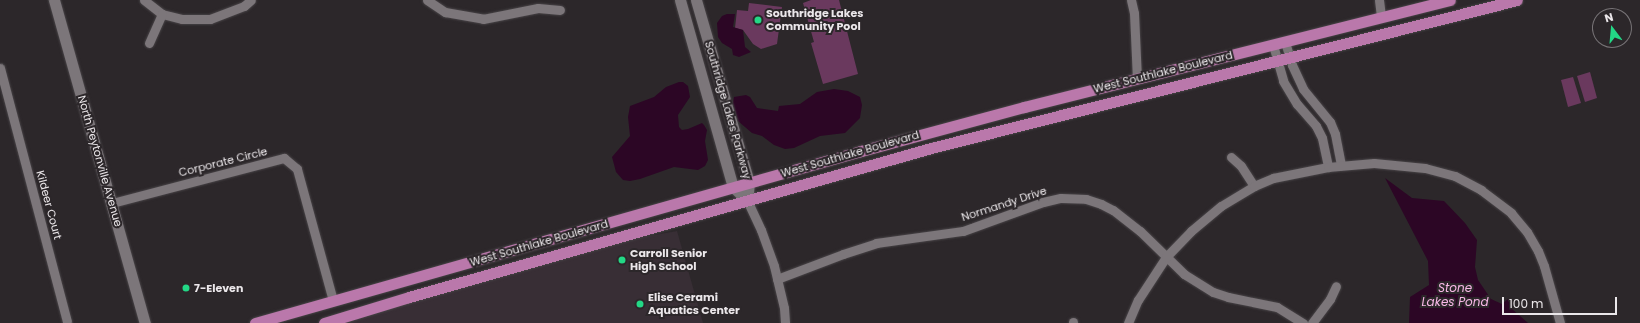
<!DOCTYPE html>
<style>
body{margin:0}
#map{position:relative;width:1640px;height:323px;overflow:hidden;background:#2c272a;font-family:Poppins,sans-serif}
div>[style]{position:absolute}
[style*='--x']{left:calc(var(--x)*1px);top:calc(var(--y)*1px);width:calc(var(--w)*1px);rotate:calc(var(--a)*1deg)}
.built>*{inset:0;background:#382e35}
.green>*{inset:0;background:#6a395e}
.water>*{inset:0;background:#2c0625}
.roads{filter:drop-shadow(0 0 1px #484447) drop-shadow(0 0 1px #484447)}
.minor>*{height:9px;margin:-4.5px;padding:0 4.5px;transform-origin:4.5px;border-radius:4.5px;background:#7c767a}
.tertiary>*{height:11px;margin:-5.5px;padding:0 5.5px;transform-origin:5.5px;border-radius:5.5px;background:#7c767a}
.primary>*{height:11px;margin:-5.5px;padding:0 5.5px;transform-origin:5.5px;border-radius:5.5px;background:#ba78ab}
.dots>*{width:11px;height:11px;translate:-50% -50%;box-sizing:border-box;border:2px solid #2c272a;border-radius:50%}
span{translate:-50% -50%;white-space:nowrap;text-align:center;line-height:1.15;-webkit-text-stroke:4px #2c272a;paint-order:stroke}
.poi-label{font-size:11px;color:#ebe7ea;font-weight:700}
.left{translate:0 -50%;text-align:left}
.street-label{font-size:11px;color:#ebe7ea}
.water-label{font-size:12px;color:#f7b7e6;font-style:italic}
.north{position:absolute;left:1592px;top:8px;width:40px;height:40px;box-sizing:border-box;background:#2c272a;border:1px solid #787477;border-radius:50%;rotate:344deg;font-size:11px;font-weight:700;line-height:16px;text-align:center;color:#ebe7ea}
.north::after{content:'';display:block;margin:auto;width:14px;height:18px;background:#23d886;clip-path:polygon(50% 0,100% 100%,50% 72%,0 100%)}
.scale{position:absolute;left:1502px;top:297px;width:115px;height:18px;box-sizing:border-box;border:2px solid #ebe7ea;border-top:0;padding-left:5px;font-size:12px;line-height:14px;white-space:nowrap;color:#ebe7ea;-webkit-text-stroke:3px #2c272a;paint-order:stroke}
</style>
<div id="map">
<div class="built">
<i style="clip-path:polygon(677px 231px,703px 323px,341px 323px,638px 238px)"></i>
</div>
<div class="green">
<i style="clip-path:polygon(811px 0,839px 0,858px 74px,823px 84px,811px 43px,814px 42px,803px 3px)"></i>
<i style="clip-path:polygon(749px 3px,782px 7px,777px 44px,761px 49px,753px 44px,743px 30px,735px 28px,737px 10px,748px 11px)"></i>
<i style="clip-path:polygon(1590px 72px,1597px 98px,1585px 102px,1577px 76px)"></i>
<i style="clip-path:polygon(1573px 77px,1581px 103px,1568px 107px,1561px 80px)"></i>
</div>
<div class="water">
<i style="clip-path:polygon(727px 14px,735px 14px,733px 27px,743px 30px,745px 47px,751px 52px,739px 57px,733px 55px,732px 49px,722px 43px,718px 37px,717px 23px,722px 16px)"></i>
<i style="clip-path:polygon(679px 82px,683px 82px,688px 86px,690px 97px,678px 115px,679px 127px,682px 130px,688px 129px,702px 123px,704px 125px,707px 130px,705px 141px,708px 160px,705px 166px,698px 170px,674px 167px,640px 179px,630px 181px,623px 180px,616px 172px,612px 157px,630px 136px,628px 117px,630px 106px,654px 97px,666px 87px)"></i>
<i style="clip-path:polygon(834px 89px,848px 91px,860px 97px,862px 105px,860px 118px,845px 133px,820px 136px,794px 148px,785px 149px,774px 145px,762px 136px,752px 133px,738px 121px,733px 103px,734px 97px,746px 95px,750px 97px,757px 108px,778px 111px,779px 106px,800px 104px,817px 92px)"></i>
<i style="clip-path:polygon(1385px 178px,1412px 198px,1444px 201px,1465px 223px,1477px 240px,1475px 267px,1478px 280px,1491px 299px,1502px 304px,1509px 298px,1512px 309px,1528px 323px,1409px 323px,1410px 297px,1429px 285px,1428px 261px)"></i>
</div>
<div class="roads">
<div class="minor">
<i style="--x:144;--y:0;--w:23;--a:38"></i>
<i style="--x:162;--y:14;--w:21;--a:14"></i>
<i style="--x:182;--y:19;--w:28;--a:0"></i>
<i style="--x:210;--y:19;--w:36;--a:-21"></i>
<i style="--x:244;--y:6;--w:9;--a:-41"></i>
<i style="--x:427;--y:0;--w:22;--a:34"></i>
<i style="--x:445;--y:12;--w:39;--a:10"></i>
<i style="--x:483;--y:19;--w:56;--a:-11.3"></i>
<i style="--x:538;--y:8;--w:22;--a:5"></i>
<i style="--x:1131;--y:0;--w:13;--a:77"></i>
<i style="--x:1134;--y:13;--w:65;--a:87.4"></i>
<i style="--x:1379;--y:0;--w:17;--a:83"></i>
<i style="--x:1285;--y:42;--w:24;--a:73"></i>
<i style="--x:1292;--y:65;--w:26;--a:65"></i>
<i style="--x:1303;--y:89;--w:43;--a:50.7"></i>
<i style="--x:1330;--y:122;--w:13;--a:67"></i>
<i style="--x:1335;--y:134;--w:32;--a:79"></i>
<i style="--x:149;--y:43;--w:32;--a:-66"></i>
<i style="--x:1273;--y:45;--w:37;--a:74"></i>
<i style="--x:1283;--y:81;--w:27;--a:59"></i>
<i style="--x:1297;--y:104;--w:29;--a:49"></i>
<i style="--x:1316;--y:126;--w:13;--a:63"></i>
<i style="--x:1322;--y:138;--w:30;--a:78"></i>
<i style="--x:0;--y:68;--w:262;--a:75.2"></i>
<i style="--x:1231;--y:157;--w:13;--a:42"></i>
<i style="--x:1241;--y:166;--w:24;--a:57"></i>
<i style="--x:747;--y:200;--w:33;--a:65"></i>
<i style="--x:761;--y:230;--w:38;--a:70"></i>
<i style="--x:774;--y:266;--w:43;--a:76.6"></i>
<i style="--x:784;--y:308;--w:15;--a:86"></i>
<i style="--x:112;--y:203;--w:178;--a:-14.7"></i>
<i style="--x:284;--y:158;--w:17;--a:40"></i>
<i style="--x:297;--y:169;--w:137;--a:74.7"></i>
<i style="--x:777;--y:279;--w:71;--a:-20.7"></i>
<i style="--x:843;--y:254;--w:35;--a:-18"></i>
<i style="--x:876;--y:243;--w:88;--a:-7.9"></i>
<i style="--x:963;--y:231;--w:85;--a:-19.9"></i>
<i style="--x:1043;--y:202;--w:18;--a:-13"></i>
<i style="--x:1061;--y:198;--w:25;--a:2"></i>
<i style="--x:1086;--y:199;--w:16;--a:18"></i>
<i style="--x:1101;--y:204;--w:13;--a:27"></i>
<i style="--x:1113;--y:210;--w:34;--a:38"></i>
<i style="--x:1140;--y:231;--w:62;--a:44.3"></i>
<i style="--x:1184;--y:274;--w:34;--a:32"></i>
<i style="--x:1213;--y:292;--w:16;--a:18"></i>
<i style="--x:1228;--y:297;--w:50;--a:11.5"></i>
<i style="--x:1277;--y:307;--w:31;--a:32"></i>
<i style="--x:1073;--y:322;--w:1;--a:90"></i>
<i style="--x:1128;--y:323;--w:25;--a:-67"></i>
<i style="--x:1138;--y:300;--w:51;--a:-56.9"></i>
<i style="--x:1166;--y:257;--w:36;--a:-46"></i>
<i style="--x:1191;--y:231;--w:39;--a:-40"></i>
<i style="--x:1221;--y:206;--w:39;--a:-31"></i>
<i style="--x:1254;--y:186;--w:21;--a:-23"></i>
<i style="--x:1273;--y:178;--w:56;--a:-11.3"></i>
<i style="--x:1328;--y:167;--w:46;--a:-5"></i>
<i style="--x:1374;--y:163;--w:51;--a:5.6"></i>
<i style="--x:1425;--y:168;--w:31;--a:15"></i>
<i style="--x:1455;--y:176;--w:30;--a:28"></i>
<i style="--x:1481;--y:190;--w:38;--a:37"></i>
<i style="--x:1511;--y:213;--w:25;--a:50"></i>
<i style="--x:1527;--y:232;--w:22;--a:60"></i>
<i style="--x:1538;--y:251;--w:16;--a:68"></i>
<i style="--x:1544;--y:266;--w:59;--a:74.3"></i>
<i style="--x:1312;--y:323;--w:30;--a:-53"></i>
<i style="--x:1330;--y:299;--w:14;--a:-65"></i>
</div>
<div class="tertiary">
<i style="--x:54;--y:0;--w:336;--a:74.3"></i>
<i style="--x:680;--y:0;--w:194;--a:74.2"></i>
<i style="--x:733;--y:187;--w:19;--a:43"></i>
<i style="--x:696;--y:0;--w:191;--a:73.8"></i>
<i style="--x:749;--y:183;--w:9;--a:96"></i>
</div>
<div class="primary">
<i style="--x:255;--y:323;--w:630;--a:-15.85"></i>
<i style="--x:861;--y:151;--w:169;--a:-15.1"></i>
<i style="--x:1024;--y:107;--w:439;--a:-14.1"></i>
<i style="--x:324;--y:323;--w:89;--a:-17"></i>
<i style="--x:409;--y:297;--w:543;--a:-15.93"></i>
<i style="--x:931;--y:148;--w:604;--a:-14.17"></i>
</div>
</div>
<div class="dots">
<i style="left:758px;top:20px;background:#23d886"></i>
<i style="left:622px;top:260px;background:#23d886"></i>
<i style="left:186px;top:288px;background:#23d886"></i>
<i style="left:640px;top:304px;background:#23d886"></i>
</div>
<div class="poi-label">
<span class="left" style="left:766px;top:20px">Southridge Lakes<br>Community Pool</span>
<span class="left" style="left:630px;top:260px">Carroll Senior<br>High School</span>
<span class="left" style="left:194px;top:288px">7-Eleven</span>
<span class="left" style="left:648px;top:304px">Elise Cerami<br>Aquatics Center</span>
</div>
<div class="street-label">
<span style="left:1163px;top:72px;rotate:-14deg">West Southlake Boulevard</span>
<span style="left:728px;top:110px;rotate:74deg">Southridge Lakes Parkway</span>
<span style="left:850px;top:154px;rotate:-16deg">West Southlake Boulevard</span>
<span style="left:100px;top:161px;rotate:74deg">North Peytonville Avenue</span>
<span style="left:223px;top:162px;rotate:-14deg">Corporate Circle</span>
<span style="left:1004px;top:204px;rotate:-18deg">Normandy Drive</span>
<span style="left:49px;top:205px;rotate:75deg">Kildeer Court</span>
<span style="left:539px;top:243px;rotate:-16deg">West Southlake Boulevard</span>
</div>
<div class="water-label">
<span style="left:1455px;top:295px">Stone<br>Lakes Pond</span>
</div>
<div class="north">N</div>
<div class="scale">100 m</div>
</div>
